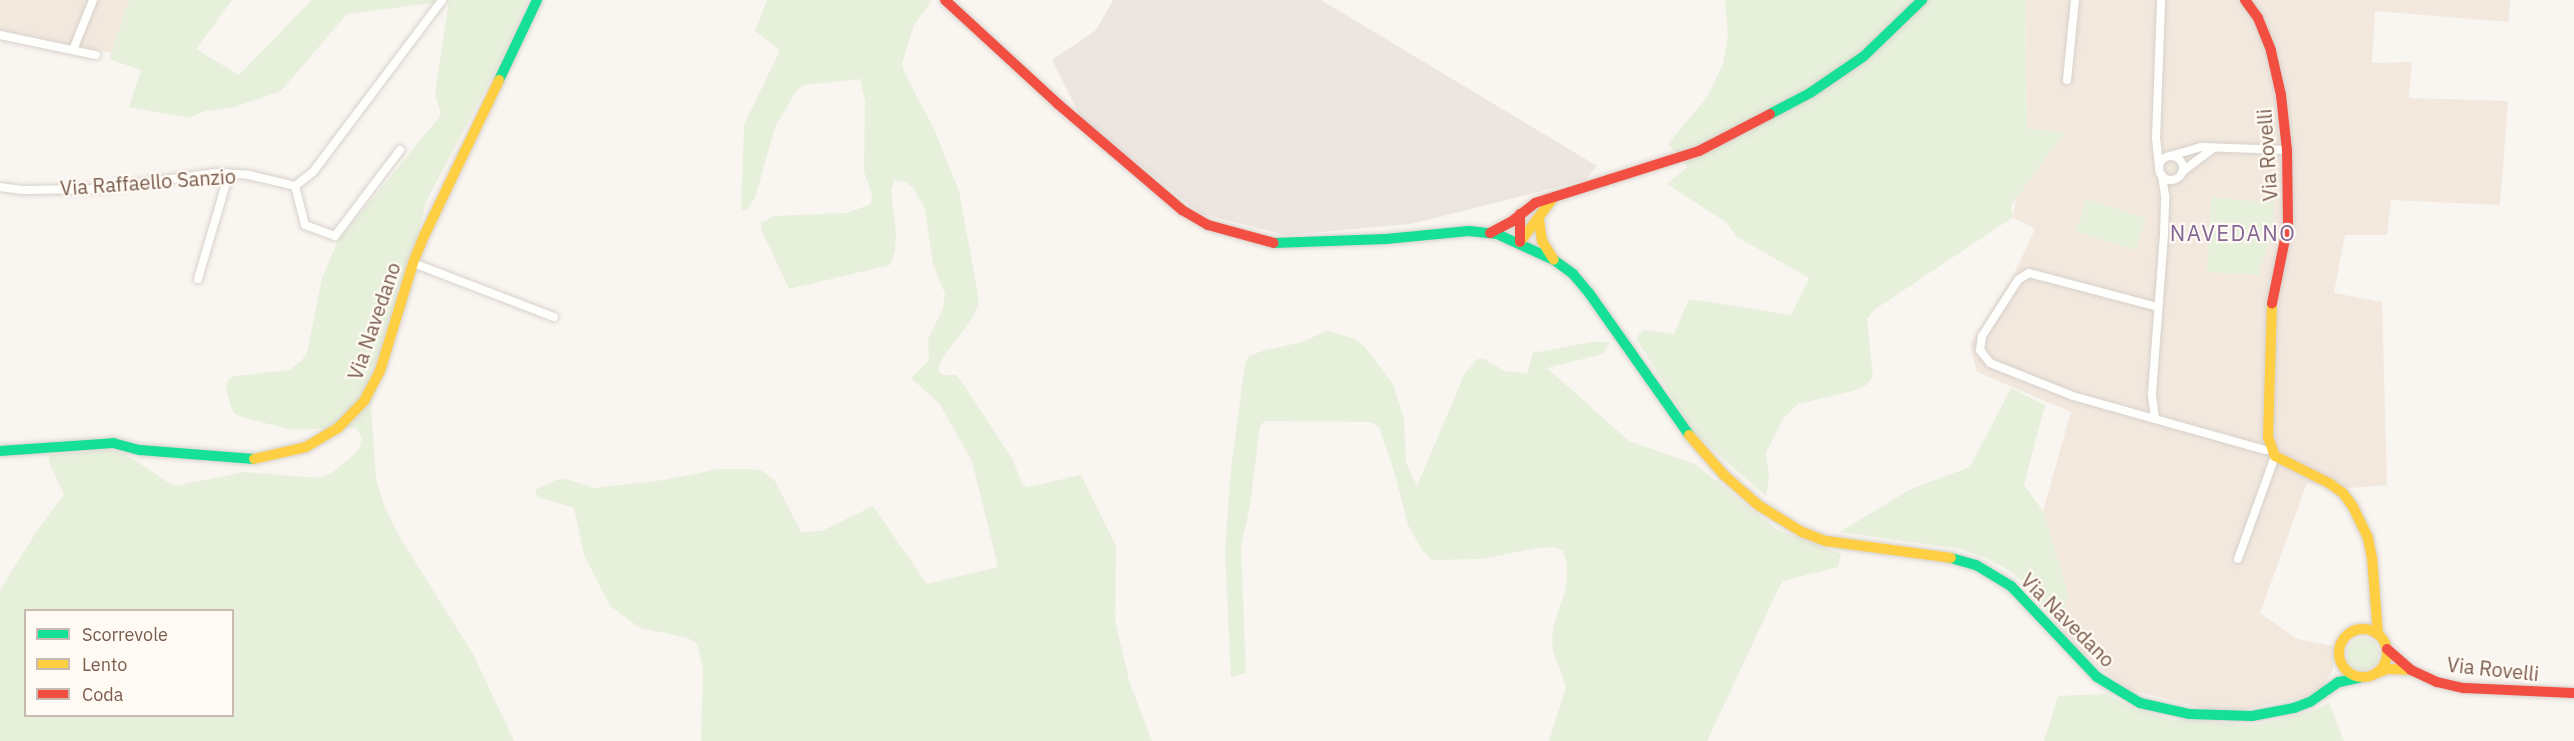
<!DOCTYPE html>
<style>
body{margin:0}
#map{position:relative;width:2574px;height:741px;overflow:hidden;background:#f9f5f0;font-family:"IBM Plex Sans",sans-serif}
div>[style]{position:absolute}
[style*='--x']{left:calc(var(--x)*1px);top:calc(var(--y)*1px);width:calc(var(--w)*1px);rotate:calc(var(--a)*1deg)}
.residential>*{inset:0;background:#f2e8de}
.industrial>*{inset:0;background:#ede5e0}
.green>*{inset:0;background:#e7f0db}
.round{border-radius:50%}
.roads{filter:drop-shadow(0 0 2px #d7d1cb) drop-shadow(0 0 2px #d7d1cb)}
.street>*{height:8px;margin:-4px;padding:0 4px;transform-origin:4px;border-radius:4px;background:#fefefd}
.street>.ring{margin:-4px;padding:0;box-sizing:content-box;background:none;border:8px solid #fefefd;border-radius:50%}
.fast>*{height:10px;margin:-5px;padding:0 5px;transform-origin:5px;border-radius:5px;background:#16e098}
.slow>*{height:10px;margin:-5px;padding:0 5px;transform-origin:5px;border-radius:5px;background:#ffcf43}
.slow>.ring{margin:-5px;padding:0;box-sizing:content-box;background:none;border:10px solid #ffcf43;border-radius:50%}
.jam>*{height:10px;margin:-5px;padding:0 5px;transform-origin:5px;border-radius:5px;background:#f24e42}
span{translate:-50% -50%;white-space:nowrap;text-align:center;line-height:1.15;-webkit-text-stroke:4.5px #fffaf3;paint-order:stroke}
.street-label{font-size:20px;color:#7a5c4d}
.quarter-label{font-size:22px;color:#846695;letter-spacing:1.5px}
.legend{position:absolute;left:24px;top:609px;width:210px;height:108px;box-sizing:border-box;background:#fffaf3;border:2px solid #cabbb1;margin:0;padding:8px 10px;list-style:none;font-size:18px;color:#7a5c4d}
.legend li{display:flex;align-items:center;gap:12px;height:30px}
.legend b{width:30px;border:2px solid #cabbb1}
</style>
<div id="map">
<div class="residential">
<i style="clip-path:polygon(0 0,131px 0,112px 53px,0 30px)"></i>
<i style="clip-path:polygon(2025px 0,2510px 0,2509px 22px,2375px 11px,2372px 63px,2412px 62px,2409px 98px,2508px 101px,2500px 205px,2391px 200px,2387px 235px,2345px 235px,2334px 293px,2382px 302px,2387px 485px,2350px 488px,2307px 483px,2260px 613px,2297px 639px,2334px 646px,2333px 670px,2322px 688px,2306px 697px,2240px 710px,2209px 710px,2128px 689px,2081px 653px,2060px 630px,2067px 593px,2043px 511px,2071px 412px,1977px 372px,1970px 344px,2014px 274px,2035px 229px,2013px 217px,2027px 128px)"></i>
</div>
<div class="industrial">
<i style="clip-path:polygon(1113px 0,1321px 0,1597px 166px,1585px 180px,1411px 224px,1286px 235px,1201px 214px,1081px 118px,1052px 60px,1096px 30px)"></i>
</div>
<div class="green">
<i style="clip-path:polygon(evenodd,129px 0,232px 0,196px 49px,239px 75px,312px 0,528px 0,508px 46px,426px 202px,396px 324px,371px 408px,376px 479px,385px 508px,399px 536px,473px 654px,514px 741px,0 741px,0 590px,37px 531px,64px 494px,49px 463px,49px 455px,109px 450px,125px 454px,174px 486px,245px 472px,318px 478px,333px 472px,352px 456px,360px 447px,362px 438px,356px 428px,292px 430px,245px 418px,235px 414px,231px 408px,226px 386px,229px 379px,235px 376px,290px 370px,302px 360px,307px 353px,322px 278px,338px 241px,441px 115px,435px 93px,449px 1px,347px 14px,281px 91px,234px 107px,205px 111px,189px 118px,129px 107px,141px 70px,109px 59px,129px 0,26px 610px,232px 610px,232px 716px,26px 716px,26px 610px)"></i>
<i style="clip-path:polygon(767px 0,932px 0,914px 25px,902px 63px,904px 72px,934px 129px,959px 191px,978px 295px,978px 306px,973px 317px,944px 356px,939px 365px,939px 372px,943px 375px,956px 375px,962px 382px,1013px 460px,1022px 484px,1028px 487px,1081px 475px,1116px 546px,1115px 620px,1130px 684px,1152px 741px,701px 741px,703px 668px,697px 644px,688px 638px,640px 628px,610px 606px,584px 555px,574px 508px,537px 497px,535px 490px,556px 480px,567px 479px,594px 488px,664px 480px,718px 469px,751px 469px,762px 471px,775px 481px,801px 532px,822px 531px,873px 506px,927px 584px,998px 567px,972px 461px,939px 403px,911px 378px,929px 360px,928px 339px,943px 309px,945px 294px,933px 264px,925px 210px,915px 190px,906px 182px,894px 180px,891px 190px,896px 233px,895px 250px,890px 265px,789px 289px,761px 229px,761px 223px,774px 216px,847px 213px,871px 204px,872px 194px,864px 172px,865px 101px,860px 79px,804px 85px,797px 90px,775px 127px,755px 198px,747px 210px,741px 211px,744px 125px,780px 50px,755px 31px)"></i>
<i style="clip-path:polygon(1725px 0,2025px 0,2027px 128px,2064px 133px,2011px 206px,2013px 217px,1874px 310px,1867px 319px,1873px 377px,1866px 385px,1857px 390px,1798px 404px,1782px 420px,1766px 453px,1769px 478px,1766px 496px,1695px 434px,1636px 338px,1643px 330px,1674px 334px,1689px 299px,1791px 315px,1809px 278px,1737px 237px,1727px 223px,1667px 184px,1687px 167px,1668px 144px,1708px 96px,1723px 64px,1728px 35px)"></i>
<i style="clip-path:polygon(2211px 197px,2274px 203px,2272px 234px,2258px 275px,2207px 272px)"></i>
<i style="clip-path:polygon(2086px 199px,2146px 218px,2136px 250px,2076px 232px)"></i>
<i style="clip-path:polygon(1327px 331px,1353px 338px,1364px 346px,1393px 384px,1404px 419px,1406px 462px,1417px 486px,1464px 375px,1477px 359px,1484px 359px,1505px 371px,1527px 374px,1533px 353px,1592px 342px,1610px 342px,1603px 354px,1547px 368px,1629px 441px,1695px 464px,1776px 529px,1841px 554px,1838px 567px,1782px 581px,1707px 741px,1549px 741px,1566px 687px,1553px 651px,1552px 640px,1554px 624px,1566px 589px,1567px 564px,1563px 551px,1555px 547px,1537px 548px,1481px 559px,1432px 560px,1422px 550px,1408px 525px,1393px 468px,1379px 427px,1371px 422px,1266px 421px,1261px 424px,1259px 433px,1250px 506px,1241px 547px,1246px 673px,1231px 677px,1225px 551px,1231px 468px,1245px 364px,1248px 357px,1262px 351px,1302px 342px)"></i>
<i style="clip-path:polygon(2011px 388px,2045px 405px,2024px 485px,2043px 511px,2068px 593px,2060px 630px,2029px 587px,2012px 572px,1988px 559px,1961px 549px,1840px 532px,1911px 489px,1970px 467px)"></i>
<i class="round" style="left:2347px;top:638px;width:32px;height:32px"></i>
<i style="clip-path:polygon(2106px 694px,2135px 709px,2173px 720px,2257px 725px,2313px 711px,2329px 703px,2344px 741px,2044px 741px,2058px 696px)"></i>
</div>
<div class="roads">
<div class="street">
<i style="--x:0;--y:35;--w:98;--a:11.8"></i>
<i style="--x:73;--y:50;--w:54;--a:-68.2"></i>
<i style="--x:2067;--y:80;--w:80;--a:-84.3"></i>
<i class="ring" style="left:2159px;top:156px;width:16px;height:16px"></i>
<i style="--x:2170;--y:156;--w:32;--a:-16"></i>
<i style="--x:2201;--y:147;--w:86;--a:2"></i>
<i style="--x:2159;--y:166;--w:27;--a:-96"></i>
<i style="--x:2156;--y:139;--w:139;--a:-87.9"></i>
<i style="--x:2183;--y:171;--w:39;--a:-37"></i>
<i style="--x:295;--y:186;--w:23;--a:-38"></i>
<i style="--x:313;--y:172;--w:215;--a:-53.1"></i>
<i style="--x:0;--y:187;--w:22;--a:8"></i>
<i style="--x:22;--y:190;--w:77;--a:-0.7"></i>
<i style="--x:99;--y:189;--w:118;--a:-7.8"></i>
<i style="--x:216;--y:173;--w:33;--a:3"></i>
<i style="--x:249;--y:175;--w:47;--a:13.4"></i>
<i style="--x:295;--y:186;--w:40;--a:75.6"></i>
<i style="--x:305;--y:225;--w:32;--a:20"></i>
<i style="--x:335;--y:236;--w:108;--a:-52.9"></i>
<i style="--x:413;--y:263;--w:151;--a:21"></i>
<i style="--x:198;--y:279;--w:110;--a:-73.7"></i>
<i style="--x:2158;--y:307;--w:133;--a:-165.2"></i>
<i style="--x:2029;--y:273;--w:13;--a:148"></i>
<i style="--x:2018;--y:280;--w:67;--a:122.7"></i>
<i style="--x:1982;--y:336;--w:14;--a:98"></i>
<i style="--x:1980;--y:350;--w:16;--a:52"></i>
<i style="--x:1990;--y:363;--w:89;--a:21.7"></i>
<i style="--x:2073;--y:396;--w:199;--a:15.7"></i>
<i style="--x:2265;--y:450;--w:6;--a:-18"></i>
<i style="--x:2155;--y:419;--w:25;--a:-97"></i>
<i style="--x:2152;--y:394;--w:160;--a:-85.7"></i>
<i style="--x:2164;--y:234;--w:38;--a:-88"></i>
<i style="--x:2165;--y:196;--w:21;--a:-98"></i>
<i style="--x:2238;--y:559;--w:109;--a:-70.2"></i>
</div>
<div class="fast">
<i style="--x:499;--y:80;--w:89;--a:-64.6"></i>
<i style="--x:1770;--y:114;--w:45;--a:-27.7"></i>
<i style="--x:1810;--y:93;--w:65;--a:-34.4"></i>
<i style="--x:1864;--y:56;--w:81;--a:-44"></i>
<i style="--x:1274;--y:243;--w:112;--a:-2"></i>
<i style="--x:1386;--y:239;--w:83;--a:-5.5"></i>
<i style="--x:1469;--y:231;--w:28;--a:6"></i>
<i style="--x:1497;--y:234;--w:63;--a:24.5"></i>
<i style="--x:1554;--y:260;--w:24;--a:36"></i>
<i style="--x:1573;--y:274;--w:25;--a:50"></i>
<i style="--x:1589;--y:293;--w:174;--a:54.8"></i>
<i style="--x:0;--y:451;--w:113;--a:-4"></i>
<i style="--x:113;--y:443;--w:28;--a:15"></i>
<i style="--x:140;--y:450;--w:114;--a:4.5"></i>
<i style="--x:1951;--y:558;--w:26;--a:16"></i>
<i style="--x:1976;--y:565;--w:41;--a:31"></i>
<i style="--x:2011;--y:586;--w:125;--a:46.6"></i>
<i style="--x:2097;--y:677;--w:50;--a:31.2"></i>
<i style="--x:2140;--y:703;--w:50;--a:12.7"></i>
<i style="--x:2189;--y:714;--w:63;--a:1.8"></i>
<i style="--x:2252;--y:716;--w:43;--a:-10.8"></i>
<i style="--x:2294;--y:708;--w:17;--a:-21"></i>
<i style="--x:2310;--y:702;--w:35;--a:-35"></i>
<i style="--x:2339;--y:682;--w:25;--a:-12"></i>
</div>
<div class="slow">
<i style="--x:1539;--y:220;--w:21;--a:82"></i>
<i style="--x:1542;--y:241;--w:22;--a:58"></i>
<i style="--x:1520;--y:242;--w:55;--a:-53.1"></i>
<i style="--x:2272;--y:303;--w:134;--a:91.7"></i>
<i style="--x:2268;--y:437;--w:20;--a:70"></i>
<i style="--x:2275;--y:456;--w:60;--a:26.6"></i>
<i style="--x:2329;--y:483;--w:17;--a:36"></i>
<i style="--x:2343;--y:493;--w:17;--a:54"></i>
<i style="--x:2353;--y:507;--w:34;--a:64"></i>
<i style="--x:2368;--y:538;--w:20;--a:79"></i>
<i style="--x:2372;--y:558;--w:76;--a:85.5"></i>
<i style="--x:1689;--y:435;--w:53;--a:48.8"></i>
<i style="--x:1724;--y:475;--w:45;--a:41.4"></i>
<i style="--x:1758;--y:505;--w:52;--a:31.5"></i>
<i style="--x:1802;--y:532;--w:26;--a:21"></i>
<i style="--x:1826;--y:541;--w:126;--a:7.7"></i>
<i style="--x:254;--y:459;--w:53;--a:-13"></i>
<i style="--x:306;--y:447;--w:37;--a:-31"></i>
<i style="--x:338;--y:428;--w:37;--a:-46"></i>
<i style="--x:364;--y:401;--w:34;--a:-62"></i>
<i style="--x:380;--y:371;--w:113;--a:-73"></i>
<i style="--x:413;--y:263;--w:31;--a:-68"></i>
<i style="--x:425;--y:234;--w:171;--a:-64.3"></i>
<i class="ring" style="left:2339px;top:629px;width:38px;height:38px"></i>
<i style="--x:2377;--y:673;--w:11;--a:-22"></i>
<i style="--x:2387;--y:669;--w:24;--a:2"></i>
</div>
<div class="jam">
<i style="--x:945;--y:0;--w:154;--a:42.6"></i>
<i style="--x:1058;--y:104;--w:163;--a:40.5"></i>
<i style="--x:1182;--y:210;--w:30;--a:30"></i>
<i style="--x:1208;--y:225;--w:68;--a:15.3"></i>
<i style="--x:2245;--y:0;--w:22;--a:54"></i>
<i style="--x:2258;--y:18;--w:35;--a:68"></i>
<i style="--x:2271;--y:51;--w:45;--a:77.2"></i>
<i style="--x:2281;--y:95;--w:55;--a:83.8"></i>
<i style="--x:2287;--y:150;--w:74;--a:89.2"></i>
<i style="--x:2288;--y:224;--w:81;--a:101.4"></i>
<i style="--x:1520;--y:214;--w:28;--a:90"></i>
<i style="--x:1490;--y:233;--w:24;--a:-28"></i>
<i style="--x:1511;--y:222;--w:31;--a:-38"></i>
<i style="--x:1535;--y:203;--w:172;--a:-17.6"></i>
<i style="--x:1699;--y:151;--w:80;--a:-27.5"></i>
<i style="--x:2387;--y:649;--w:32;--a:41"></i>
<i style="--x:2411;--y:670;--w:29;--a:25"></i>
<i style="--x:2437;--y:682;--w:28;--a:13"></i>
<i style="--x:2464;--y:688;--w:110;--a:2.6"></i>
</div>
</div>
<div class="street-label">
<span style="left:2267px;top:155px;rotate:-94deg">Via Rovelli</span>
<span style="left:148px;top:182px;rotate:-4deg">Via Raffaello Sanzio</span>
<span style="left:374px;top:321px;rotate:-71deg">Via Navedano</span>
<span style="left:2068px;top:620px;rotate:45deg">Via Navedano</span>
<span style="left:2493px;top:669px;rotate:6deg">Via Rovelli</span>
</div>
<div class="quarter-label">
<span style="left:2233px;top:233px">NAVEDANO</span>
</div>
<ul class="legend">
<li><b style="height:8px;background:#16e098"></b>Scorrevole</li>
<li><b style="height:8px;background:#ffcf43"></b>Lento</li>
<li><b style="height:8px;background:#f24e42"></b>Coda</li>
</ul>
</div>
